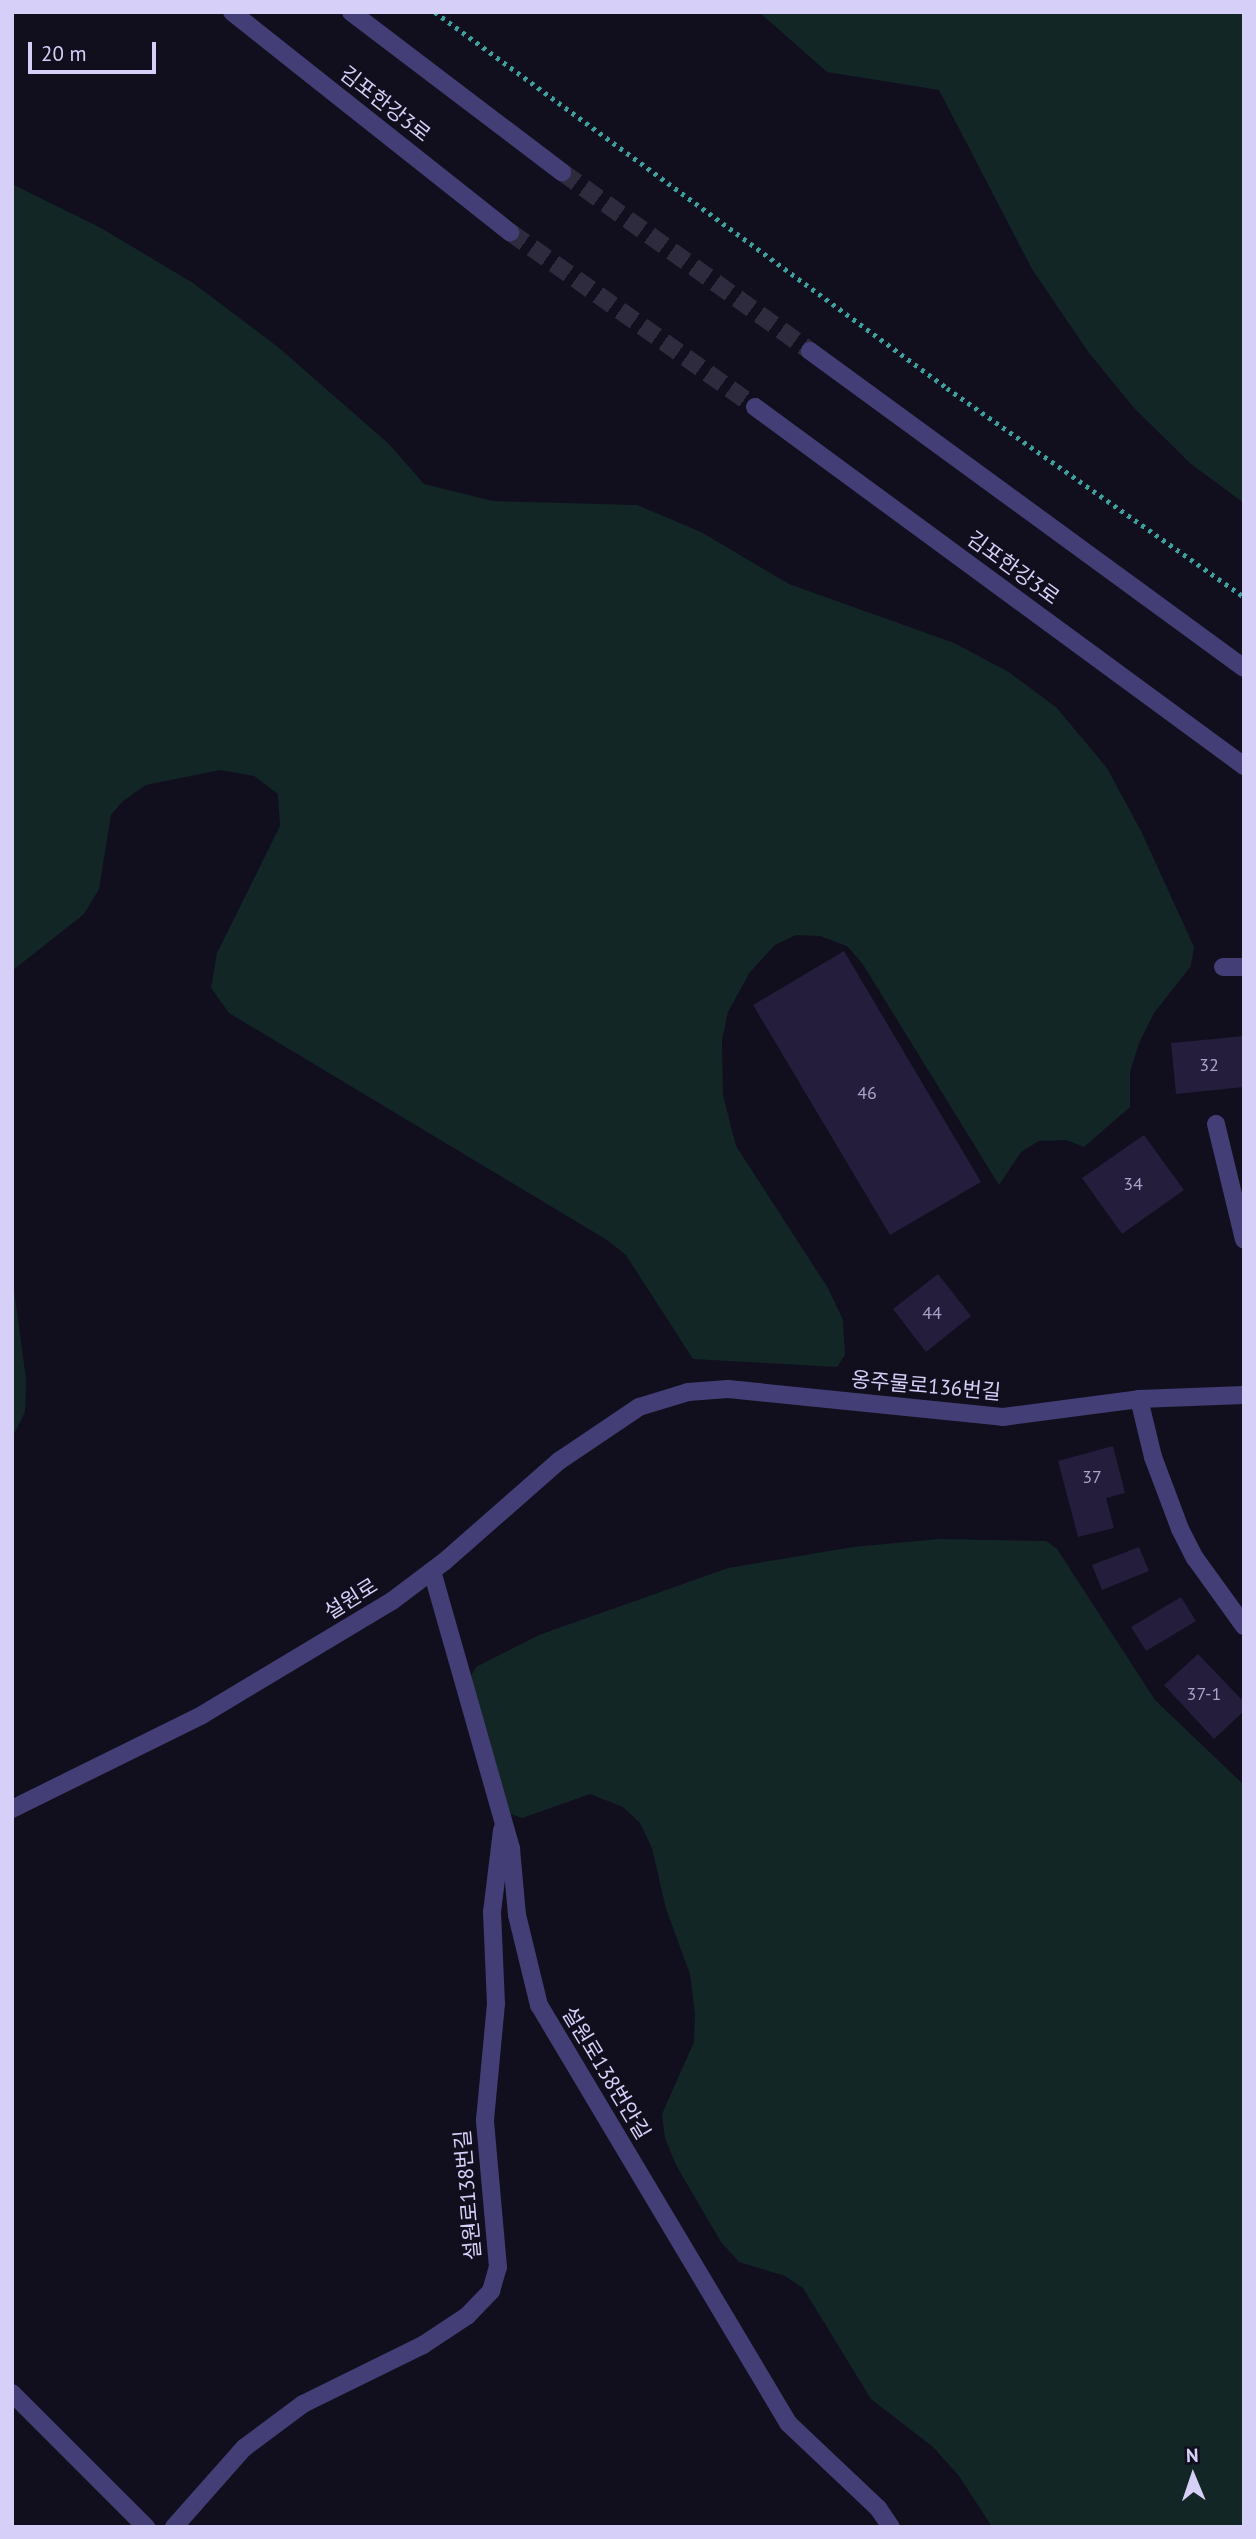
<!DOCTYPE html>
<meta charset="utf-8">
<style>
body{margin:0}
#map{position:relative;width:1256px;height:2539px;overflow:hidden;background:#110e1d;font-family:"PT Sans","Noto Sans KR",sans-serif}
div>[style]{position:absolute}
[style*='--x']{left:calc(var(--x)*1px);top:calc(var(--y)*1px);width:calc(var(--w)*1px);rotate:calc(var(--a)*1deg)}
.green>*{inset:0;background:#122626}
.building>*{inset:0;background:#241d3b}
.tertiary-tunnel>*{height:18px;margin-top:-9px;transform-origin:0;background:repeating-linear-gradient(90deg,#2f2b3e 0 18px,transparent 0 27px)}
.path>*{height:4.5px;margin-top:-2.25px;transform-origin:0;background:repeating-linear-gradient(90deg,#3ca19e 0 3.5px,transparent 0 8.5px)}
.service>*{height:18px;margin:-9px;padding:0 9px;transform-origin:9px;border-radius:9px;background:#433f76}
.minor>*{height:18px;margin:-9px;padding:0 9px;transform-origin:9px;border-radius:9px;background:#433f76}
.tertiary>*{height:18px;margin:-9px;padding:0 9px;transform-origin:9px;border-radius:9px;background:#433f76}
span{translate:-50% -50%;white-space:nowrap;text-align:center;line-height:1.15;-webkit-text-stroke:6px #110e1d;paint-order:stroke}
.number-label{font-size:18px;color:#aaa3ca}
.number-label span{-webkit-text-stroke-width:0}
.street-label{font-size:21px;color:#d6d0f9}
.frame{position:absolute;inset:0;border:14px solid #d6d0f9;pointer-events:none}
.north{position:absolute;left:1158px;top:2441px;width:70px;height:70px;-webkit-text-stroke:5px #110e1d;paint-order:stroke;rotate:358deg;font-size:19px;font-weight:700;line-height:28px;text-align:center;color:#d6d0f9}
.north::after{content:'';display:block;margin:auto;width:24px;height:32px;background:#d6d0f9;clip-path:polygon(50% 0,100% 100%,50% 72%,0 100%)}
.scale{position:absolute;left:28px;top:42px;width:128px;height:32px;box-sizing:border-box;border:4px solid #d6d0f9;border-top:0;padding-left:9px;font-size:21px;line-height:24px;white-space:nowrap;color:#d6d0f9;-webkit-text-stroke:5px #110e1d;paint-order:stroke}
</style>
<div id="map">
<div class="green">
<i style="clip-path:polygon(759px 12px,1244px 12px,1244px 503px,1191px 464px,1135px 409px,1089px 353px,1032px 269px,939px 90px,827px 72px)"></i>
<i style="clip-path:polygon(12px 184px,101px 228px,193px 283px,278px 347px,389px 444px,424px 484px,493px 501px,637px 505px,701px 532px,789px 584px,954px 643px,1007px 671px,1056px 707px,1107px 768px,1142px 833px,1194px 947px,1191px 966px,1154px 1013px,1140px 1041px,1130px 1071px,1130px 1107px,1084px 1147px,1066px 1140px,1039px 1141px,1021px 1152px,999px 1185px,862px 963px,847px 946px,820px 936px,796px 935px,775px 945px,750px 972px,728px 1012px,722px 1040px,723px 1095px,736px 1146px,828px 1288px,843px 1320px,845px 1355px,837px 1367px,693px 1359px,626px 1255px,607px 1240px,229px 1013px,211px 988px,217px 953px,280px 826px,278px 794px,254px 776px,220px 770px,146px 785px,123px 801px,111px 815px,99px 889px,84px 914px,12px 971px)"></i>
<i style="clip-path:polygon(12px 1275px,26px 1379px,25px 1412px,12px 1438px)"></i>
<i style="clip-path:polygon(939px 1539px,1046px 1541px,1057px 1549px,1155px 1700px,1244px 1785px,1244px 2527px,992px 2527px,959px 2476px,933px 2447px,871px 2399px,803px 2288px,785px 2276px,739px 2262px,721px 2242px,676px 2165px,665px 2138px,662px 2114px,694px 2042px,695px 2015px,690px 1974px,666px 1909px,652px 1848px,640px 1823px,623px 1807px,590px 1794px,522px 1818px,511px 1814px,500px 1785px,470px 1678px,476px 1667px,539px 1635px,728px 1568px,853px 1547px)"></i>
</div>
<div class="building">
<i style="clip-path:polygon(844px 951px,981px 1182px,890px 1235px,753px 1005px)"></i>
<i style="clip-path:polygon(1244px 1036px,1244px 1087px,1176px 1094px,1171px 1043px)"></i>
<i style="clip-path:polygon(1144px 1135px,1184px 1190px,1122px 1234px,1082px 1178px)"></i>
<i style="clip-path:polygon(938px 1274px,971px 1316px,926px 1352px,893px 1309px)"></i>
<i style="clip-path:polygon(1113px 1446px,1125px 1493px,1106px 1498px,1114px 1528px,1078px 1537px,1058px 1461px)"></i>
<i style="clip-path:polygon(1139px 1547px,1149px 1571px,1102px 1590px,1092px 1565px)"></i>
<i style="clip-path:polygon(1181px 1597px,1196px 1621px,1146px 1651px,1131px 1627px)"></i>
<i style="clip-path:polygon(1198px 1654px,1244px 1702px,1244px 1711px,1214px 1739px,1164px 1685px)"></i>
</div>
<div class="tertiary-tunnel">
<i style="--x:562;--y:172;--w:306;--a:35.8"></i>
<i style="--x:510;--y:232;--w:301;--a:35.5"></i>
</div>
<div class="path">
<i style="--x:435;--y:12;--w:635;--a:36.29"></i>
<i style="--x:947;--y:388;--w:363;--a:35.1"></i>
</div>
<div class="service">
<i style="--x:1223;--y:967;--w:21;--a:0"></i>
<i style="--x:1216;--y:1124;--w:119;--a:76.4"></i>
<i style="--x:1139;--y:1399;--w:60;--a:76.4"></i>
<i style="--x:1153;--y:1457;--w:77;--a:69.4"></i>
<i style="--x:1180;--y:1529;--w:33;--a:63"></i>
<i style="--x:1195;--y:1558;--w:84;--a:54.2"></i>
<i style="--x:12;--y:2393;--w:190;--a:45"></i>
</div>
<div class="minor">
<i style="--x:432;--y:1571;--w:289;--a:74.1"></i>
<i style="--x:511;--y:1849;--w:66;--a:84.8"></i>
<i style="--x:517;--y:1915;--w:93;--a:76.3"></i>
<i style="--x:539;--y:2005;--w:487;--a:59.2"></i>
<i style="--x:788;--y:2423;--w:124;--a:43.4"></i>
<i style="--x:878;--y:2508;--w:23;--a:56"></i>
<i style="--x:12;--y:1809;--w:212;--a:-26.3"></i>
<i style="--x:202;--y:1715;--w:222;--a:-31"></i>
<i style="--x:392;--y:1601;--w:66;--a:-37"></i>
<i style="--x:445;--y:1561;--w:152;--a:-41.3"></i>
<i style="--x:559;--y:1461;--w:97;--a:-34"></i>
<i style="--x:639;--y:1407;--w:51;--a:-17"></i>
<i style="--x:688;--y:1392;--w:40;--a:-4.3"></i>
<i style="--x:728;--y:1389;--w:276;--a:5.8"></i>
<i style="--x:1003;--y:1417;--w:137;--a:-7.5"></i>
<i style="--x:1139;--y:1399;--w:105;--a:-2.2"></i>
<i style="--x:174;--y:2527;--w:106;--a:-48.5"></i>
<i style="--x:244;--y:2448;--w:74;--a:-36.7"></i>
<i style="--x:303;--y:2404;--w:134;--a:-26.2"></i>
<i style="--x:423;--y:2345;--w:53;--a:-33.4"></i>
<i style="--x:467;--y:2316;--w:35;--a:-46"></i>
<i style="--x:491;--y:2291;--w:25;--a:-74"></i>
<i style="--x:498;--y:2267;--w:148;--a:-95.1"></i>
<i style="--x:485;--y:2120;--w:117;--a:-84.6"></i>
<i style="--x:496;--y:2004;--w:92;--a:-92.5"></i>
<i style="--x:492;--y:1912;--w:83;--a:-83"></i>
</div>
<div class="tertiary">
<i style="--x:232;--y:12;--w:355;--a:38.4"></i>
<i style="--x:351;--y:12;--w:265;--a:37.2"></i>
<i style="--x:810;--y:351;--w:537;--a:36.14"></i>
<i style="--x:755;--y:407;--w:607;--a:36.28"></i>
</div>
<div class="number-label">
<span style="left:1209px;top:1065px">32</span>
<span style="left:867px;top:1093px">46</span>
<span style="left:1133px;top:1184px">34</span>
<span style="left:932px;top:1313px">44</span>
<span style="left:1092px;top:1477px">37</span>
<span style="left:1204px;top:1694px">37-1</span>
</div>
<div class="street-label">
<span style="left:385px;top:104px;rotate:38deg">김포한강3로</span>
<span style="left:1013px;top:568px;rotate:36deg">김포한강3로</span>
<span style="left:926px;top:1386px;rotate:5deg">옹주물로136번길</span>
<span style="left:351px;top:1599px;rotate:-32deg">설원로</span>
<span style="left:606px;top:2073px;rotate:59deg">설원로138번안길</span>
<span style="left:468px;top:2195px;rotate:-95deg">설원로138번길</span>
</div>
<div class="frame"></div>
<div class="north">N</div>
<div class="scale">20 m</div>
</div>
